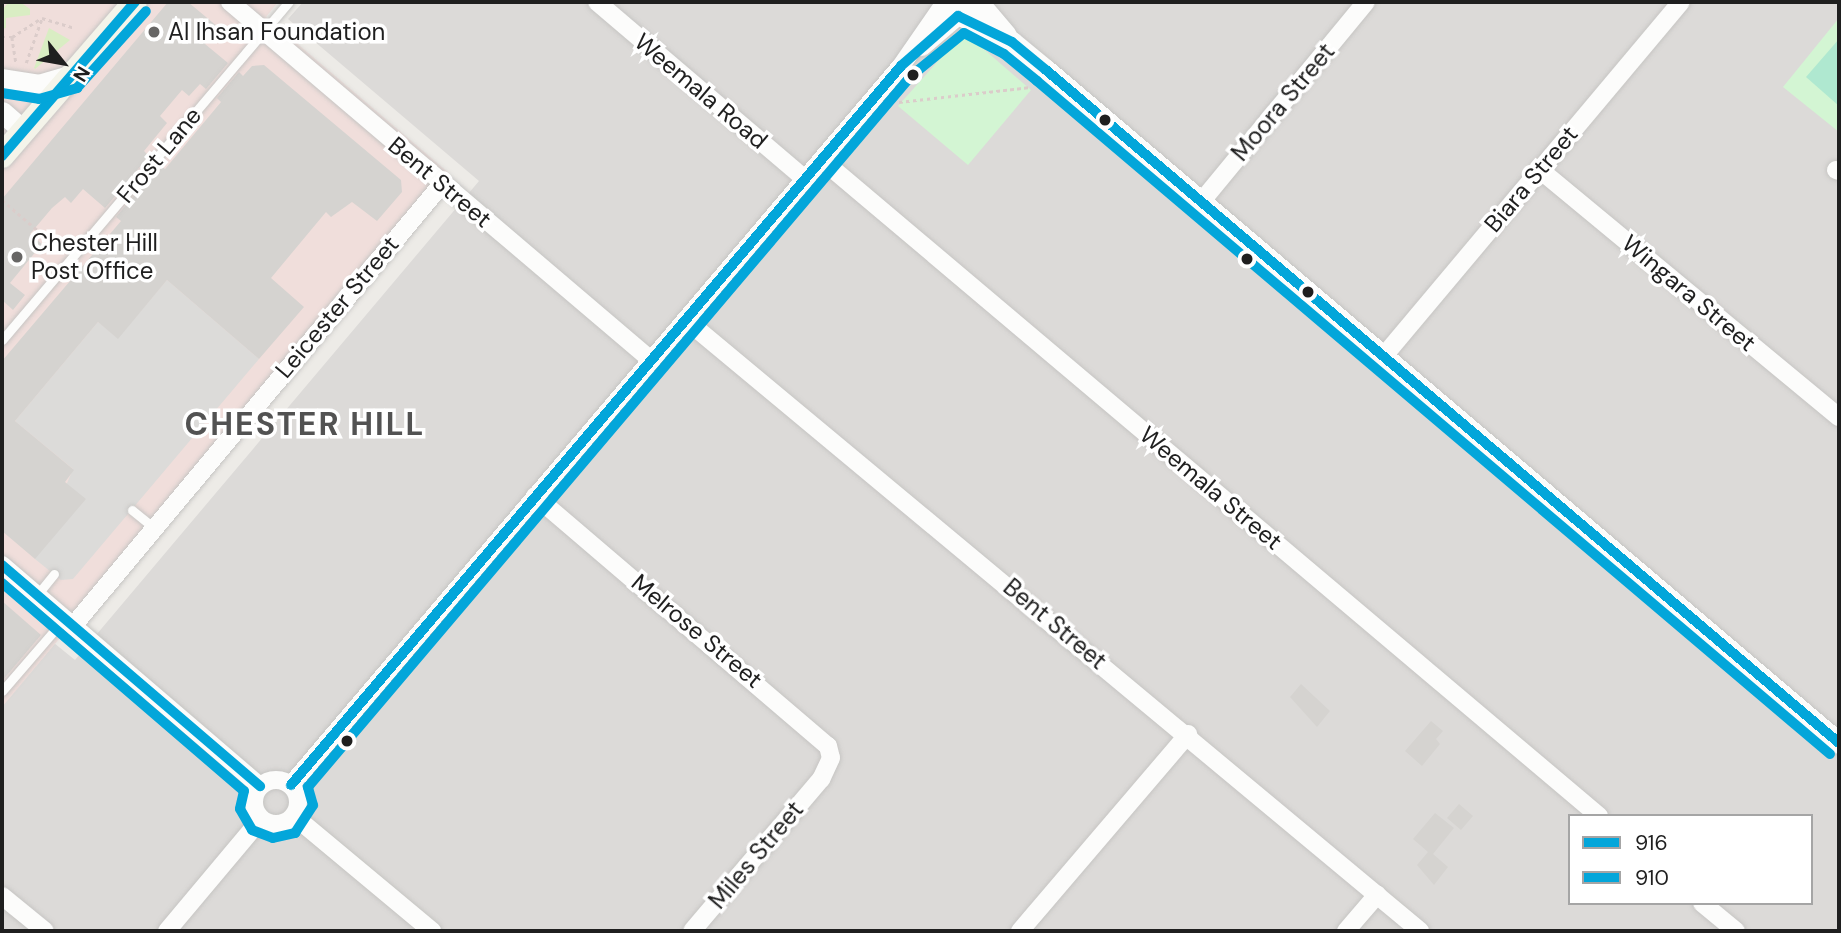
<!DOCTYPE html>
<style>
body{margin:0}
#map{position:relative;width:1841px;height:933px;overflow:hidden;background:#edebe7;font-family:"DM Sans",sans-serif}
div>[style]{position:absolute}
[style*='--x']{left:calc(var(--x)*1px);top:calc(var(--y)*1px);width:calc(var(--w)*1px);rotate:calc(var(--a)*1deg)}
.residential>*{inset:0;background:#dcdad8}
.commercial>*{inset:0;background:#f0dedb}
.grass>*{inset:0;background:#d9edc3}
.park>*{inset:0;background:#d3f5d3}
.pitch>*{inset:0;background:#afe8d0}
.parking>*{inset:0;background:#dcdbd9}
.building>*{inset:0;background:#d5d3d0}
.path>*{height:2.5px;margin-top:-1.25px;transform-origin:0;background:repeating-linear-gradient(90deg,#dbccca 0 3.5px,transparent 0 7px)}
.roads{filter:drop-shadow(0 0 2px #c6c5c3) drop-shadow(0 0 2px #c6c5c3)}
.service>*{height:9px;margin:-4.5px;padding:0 4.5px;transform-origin:4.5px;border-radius:4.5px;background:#fcfcfb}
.minor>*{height:18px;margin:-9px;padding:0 9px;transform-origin:9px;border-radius:9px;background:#fcfcfb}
.minor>.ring{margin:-9px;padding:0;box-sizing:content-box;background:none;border:18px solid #fcfcfb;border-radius:50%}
.tertiary>*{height:21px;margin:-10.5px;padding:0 10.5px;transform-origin:10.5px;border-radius:10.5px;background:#fcfcfb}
.secondary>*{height:24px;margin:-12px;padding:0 12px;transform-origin:12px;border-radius:12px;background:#f4f4ea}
.bus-1>*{height:10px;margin:-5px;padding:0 5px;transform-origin:5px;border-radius:5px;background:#03a6da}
.bus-2>*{height:10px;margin:-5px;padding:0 5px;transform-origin:5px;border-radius:5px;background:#03a6da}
.dots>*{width:19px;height:19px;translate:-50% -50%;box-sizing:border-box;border:4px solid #fff;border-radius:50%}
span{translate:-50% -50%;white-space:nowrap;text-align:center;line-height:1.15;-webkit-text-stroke:7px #fff;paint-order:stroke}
.poi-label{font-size:24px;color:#1f1f1f}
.left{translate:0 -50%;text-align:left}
.street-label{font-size:24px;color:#1f1f1f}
.district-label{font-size:32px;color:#525252;font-weight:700;letter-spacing:2px}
.frame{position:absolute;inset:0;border:4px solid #1f1f1f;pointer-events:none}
.legend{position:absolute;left:1568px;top:814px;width:245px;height:91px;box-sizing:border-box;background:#fff;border:2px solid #a5a5a5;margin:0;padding:9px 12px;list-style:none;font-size:21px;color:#1f1f1f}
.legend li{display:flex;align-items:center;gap:14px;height:35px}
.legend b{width:35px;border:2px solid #a5a5a5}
.north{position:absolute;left:28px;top:28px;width:70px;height:70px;-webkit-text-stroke:5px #fff;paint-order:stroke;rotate:121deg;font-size:19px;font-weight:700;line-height:28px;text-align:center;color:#1f1f1f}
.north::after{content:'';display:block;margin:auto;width:24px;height:32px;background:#1f1f1f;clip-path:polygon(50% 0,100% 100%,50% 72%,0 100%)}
</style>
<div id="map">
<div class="residential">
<i style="clip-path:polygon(evenodd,303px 2px,1839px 2px,1839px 931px,2px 931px,2px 706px,54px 643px,75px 660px,479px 181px,288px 19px,303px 2px,1570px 816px,1811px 816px,1811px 903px,1570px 903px,1570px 816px)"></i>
</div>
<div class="commercial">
<i style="clip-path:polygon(2px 2px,278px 2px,266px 17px,450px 174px,2px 707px)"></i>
</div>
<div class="grass">
<i style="clip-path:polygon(9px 2px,20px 2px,30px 9px,30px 15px,6px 18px,6px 28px,2px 29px,2px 10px)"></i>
<i style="clip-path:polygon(49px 28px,70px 40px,35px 69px,34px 68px)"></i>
</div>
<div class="park">
<i style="clip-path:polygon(1839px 18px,1839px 132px,1783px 87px)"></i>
<i style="clip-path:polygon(964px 32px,1031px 90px,968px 165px,898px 106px)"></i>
</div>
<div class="pitch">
<i style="clip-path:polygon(1839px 39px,1839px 106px,1806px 77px)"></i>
</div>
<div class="parking">
<i style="clip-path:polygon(167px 280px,259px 359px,73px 579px,61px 580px,35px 559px,73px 469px,15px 421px,98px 322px,118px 338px)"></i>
</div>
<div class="building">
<i style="clip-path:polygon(168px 2px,188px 2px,218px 27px,205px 44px,228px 63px,206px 89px,200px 84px,189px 96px,182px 90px,160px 116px,167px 123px,144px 151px,149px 156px,105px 208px,83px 189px,71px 203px,65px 197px,52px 208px,30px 234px,42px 244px,10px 283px,25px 295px,13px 310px,2px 300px,2px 199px)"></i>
<i style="clip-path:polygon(264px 65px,401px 180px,402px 192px,377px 221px,352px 202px,331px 217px,326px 212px,271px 278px,304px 307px,259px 359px,167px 280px,118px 339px,98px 322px,15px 421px,74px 470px,65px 482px,86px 499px,35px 559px,2px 531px,2px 361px,121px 221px,116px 217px,160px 165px,165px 169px,221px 102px,217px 98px,239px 72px,243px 76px,252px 66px)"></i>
<i style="clip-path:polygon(2px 601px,41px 635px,2px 681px)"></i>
<i style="clip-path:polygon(1301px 684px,1330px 711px,1317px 727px,1290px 697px)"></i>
<i style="clip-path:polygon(1431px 721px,1443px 731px,1436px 739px,1440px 744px,1422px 766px,1405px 751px)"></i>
<i style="clip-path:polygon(1459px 804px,1473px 816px,1461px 830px,1447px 818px)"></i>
<i style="clip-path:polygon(1435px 813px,1454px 828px,1433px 854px,1448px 867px,1434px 885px,1417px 865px,1428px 852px,1413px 839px)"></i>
</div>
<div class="path">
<i style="--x:2;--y:3;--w:1;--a:-45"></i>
<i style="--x:2;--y:37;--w:10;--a:0"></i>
<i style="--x:12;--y:37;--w:25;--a:81"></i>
<i style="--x:12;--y:37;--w:35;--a:-33"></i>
<i style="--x:26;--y:63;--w:48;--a:-70.4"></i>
<i style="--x:42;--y:18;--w:34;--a:17"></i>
<i style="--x:899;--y:102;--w:132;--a:-6.5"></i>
<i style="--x:2;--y:200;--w:77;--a:40.3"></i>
</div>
<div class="roads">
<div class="service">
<i style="--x:2;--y:340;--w:443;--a:-49.7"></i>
<i style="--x:132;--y:510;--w:28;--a:39"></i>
<i style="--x:37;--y:595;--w:27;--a:-51"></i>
<i style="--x:2;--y:691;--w:96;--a:-49.2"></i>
</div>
<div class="minor">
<i style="--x:230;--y:2;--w:553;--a:40.38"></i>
<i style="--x:597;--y:2;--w:273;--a:40.4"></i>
<i style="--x:922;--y:47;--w:48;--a:-40.7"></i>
<i style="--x:822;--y:160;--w:1017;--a:40.17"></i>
<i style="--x:1539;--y:169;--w:389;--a:39.6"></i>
<i style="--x:1836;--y:170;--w:3;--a:18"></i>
<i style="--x:1201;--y:202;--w:259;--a:-50.5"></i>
<i style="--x:686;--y:320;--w:955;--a:39.77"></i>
<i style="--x:1383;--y:357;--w:463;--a:-50"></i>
<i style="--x:535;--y:496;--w:385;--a:40.5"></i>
<i style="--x:828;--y:746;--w:12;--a:76"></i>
<i style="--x:831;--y:758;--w:23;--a:115"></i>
<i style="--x:821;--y:779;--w:199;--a:130.3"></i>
<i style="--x:2;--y:565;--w:340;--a:40.6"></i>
<i style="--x:73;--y:626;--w:576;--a:-50.14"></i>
<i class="ring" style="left:254px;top:780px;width:26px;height:26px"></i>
<i style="--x:291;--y:785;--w:943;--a:-49.69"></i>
<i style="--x:901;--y:66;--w:75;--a:-55.3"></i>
<i style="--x:294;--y:816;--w:180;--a:39.8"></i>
<i style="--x:2;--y:896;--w:55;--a:39.1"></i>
<i style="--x:1702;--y:903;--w:44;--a:39.5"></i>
<i style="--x:167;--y:931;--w:146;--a:-50"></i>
<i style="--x:1020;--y:931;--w:259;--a:-49.5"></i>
<i style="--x:1346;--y:931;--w:48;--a:-49.3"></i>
</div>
<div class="tertiary">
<i style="--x:944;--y:2;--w:16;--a:52"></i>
<i style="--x:954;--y:15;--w:18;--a:-13"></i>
<i style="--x:978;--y:2;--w:43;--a:49.7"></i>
<i style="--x:962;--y:16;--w:56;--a:27.5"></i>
<i style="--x:1012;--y:42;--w:44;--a:39.5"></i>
<i style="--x:1046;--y:70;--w:1040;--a:40.32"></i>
<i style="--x:2;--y:79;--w:36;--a:9"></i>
<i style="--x:38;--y:85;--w:33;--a:-16"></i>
<i style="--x:2;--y:112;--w:28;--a:41"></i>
</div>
<div class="secondary">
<i style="--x:2;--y:156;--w:203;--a:-49.2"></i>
</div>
</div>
<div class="bus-1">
<i style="--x:958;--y:16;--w:60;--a:25.7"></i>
<i style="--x:1012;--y:42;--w:44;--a:39.5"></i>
<i style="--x:1046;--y:70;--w:1040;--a:40.32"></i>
<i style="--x:2;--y:156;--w:203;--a:-49.2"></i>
<i style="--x:2;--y:565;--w:340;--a:40.6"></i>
<i style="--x:291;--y:785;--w:943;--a:-49.69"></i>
<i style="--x:901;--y:66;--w:76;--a:-41.3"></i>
</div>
<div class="bus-2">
<i style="--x:2;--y:93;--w:37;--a:9"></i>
<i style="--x:39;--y:99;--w:40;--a:-16"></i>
<i style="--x:77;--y:88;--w:103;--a:-48.1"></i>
<i style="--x:2;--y:583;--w:319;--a:40.7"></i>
<i style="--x:244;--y:791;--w:18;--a:103"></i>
<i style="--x:240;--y:809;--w:24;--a:60"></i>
<i style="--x:252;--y:830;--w:22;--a:21"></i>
<i style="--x:273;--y:838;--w:23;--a:-13"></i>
<i style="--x:295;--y:833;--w:33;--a:-57"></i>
<i style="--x:313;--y:805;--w:19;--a:-106"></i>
<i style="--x:308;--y:787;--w:932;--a:-49.7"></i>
<i style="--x:911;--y:76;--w:68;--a:-39.1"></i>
<i style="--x:964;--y:33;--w:45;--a:27.7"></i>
<i style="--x:1004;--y:54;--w:43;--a:39.3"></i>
<i style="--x:1037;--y:81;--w:1040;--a:40.32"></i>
</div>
<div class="dots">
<i style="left:154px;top:32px;background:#676665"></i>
<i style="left:913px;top:75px;background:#1f1f1f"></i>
<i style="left:1105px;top:120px;background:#1f1f1f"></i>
<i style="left:17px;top:257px;background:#676665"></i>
<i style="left:1247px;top:259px;background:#1f1f1f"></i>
<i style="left:1308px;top:292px;background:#1f1f1f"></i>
<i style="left:347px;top:741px;background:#1f1f1f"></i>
</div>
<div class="poi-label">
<span class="left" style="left:168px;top:32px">Al Ihsan Foundation</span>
<span class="left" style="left:31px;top:257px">Chester Hill<br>Post Office</span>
</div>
<div class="street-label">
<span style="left:701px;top:91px;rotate:40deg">Weemala Road</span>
<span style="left:1283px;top:102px;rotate:-50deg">Moora Street</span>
<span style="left:159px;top:155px;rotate:-50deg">Frost Lane</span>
<span style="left:1531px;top:179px;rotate:-50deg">Biara Street</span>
<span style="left:440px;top:182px;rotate:40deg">Bent Street</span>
<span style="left:1689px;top:293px;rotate:40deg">Wingara Street</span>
<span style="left:337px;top:307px;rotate:-50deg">Leicester Street</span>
<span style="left:1211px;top:488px;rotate:40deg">Weemala Street</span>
<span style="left:1055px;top:624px;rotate:40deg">Bent Street</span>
<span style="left:697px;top:631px;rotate:40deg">Melrose Street</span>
<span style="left:756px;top:855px;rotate:-50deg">Miles Street</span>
</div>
<div class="district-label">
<span style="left:305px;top:424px">CHESTER HILL</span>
</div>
<div class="frame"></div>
<ul class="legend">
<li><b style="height:9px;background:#03a6da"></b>916</li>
<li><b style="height:9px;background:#03a6da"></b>910</li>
</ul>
<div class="north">N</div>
</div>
